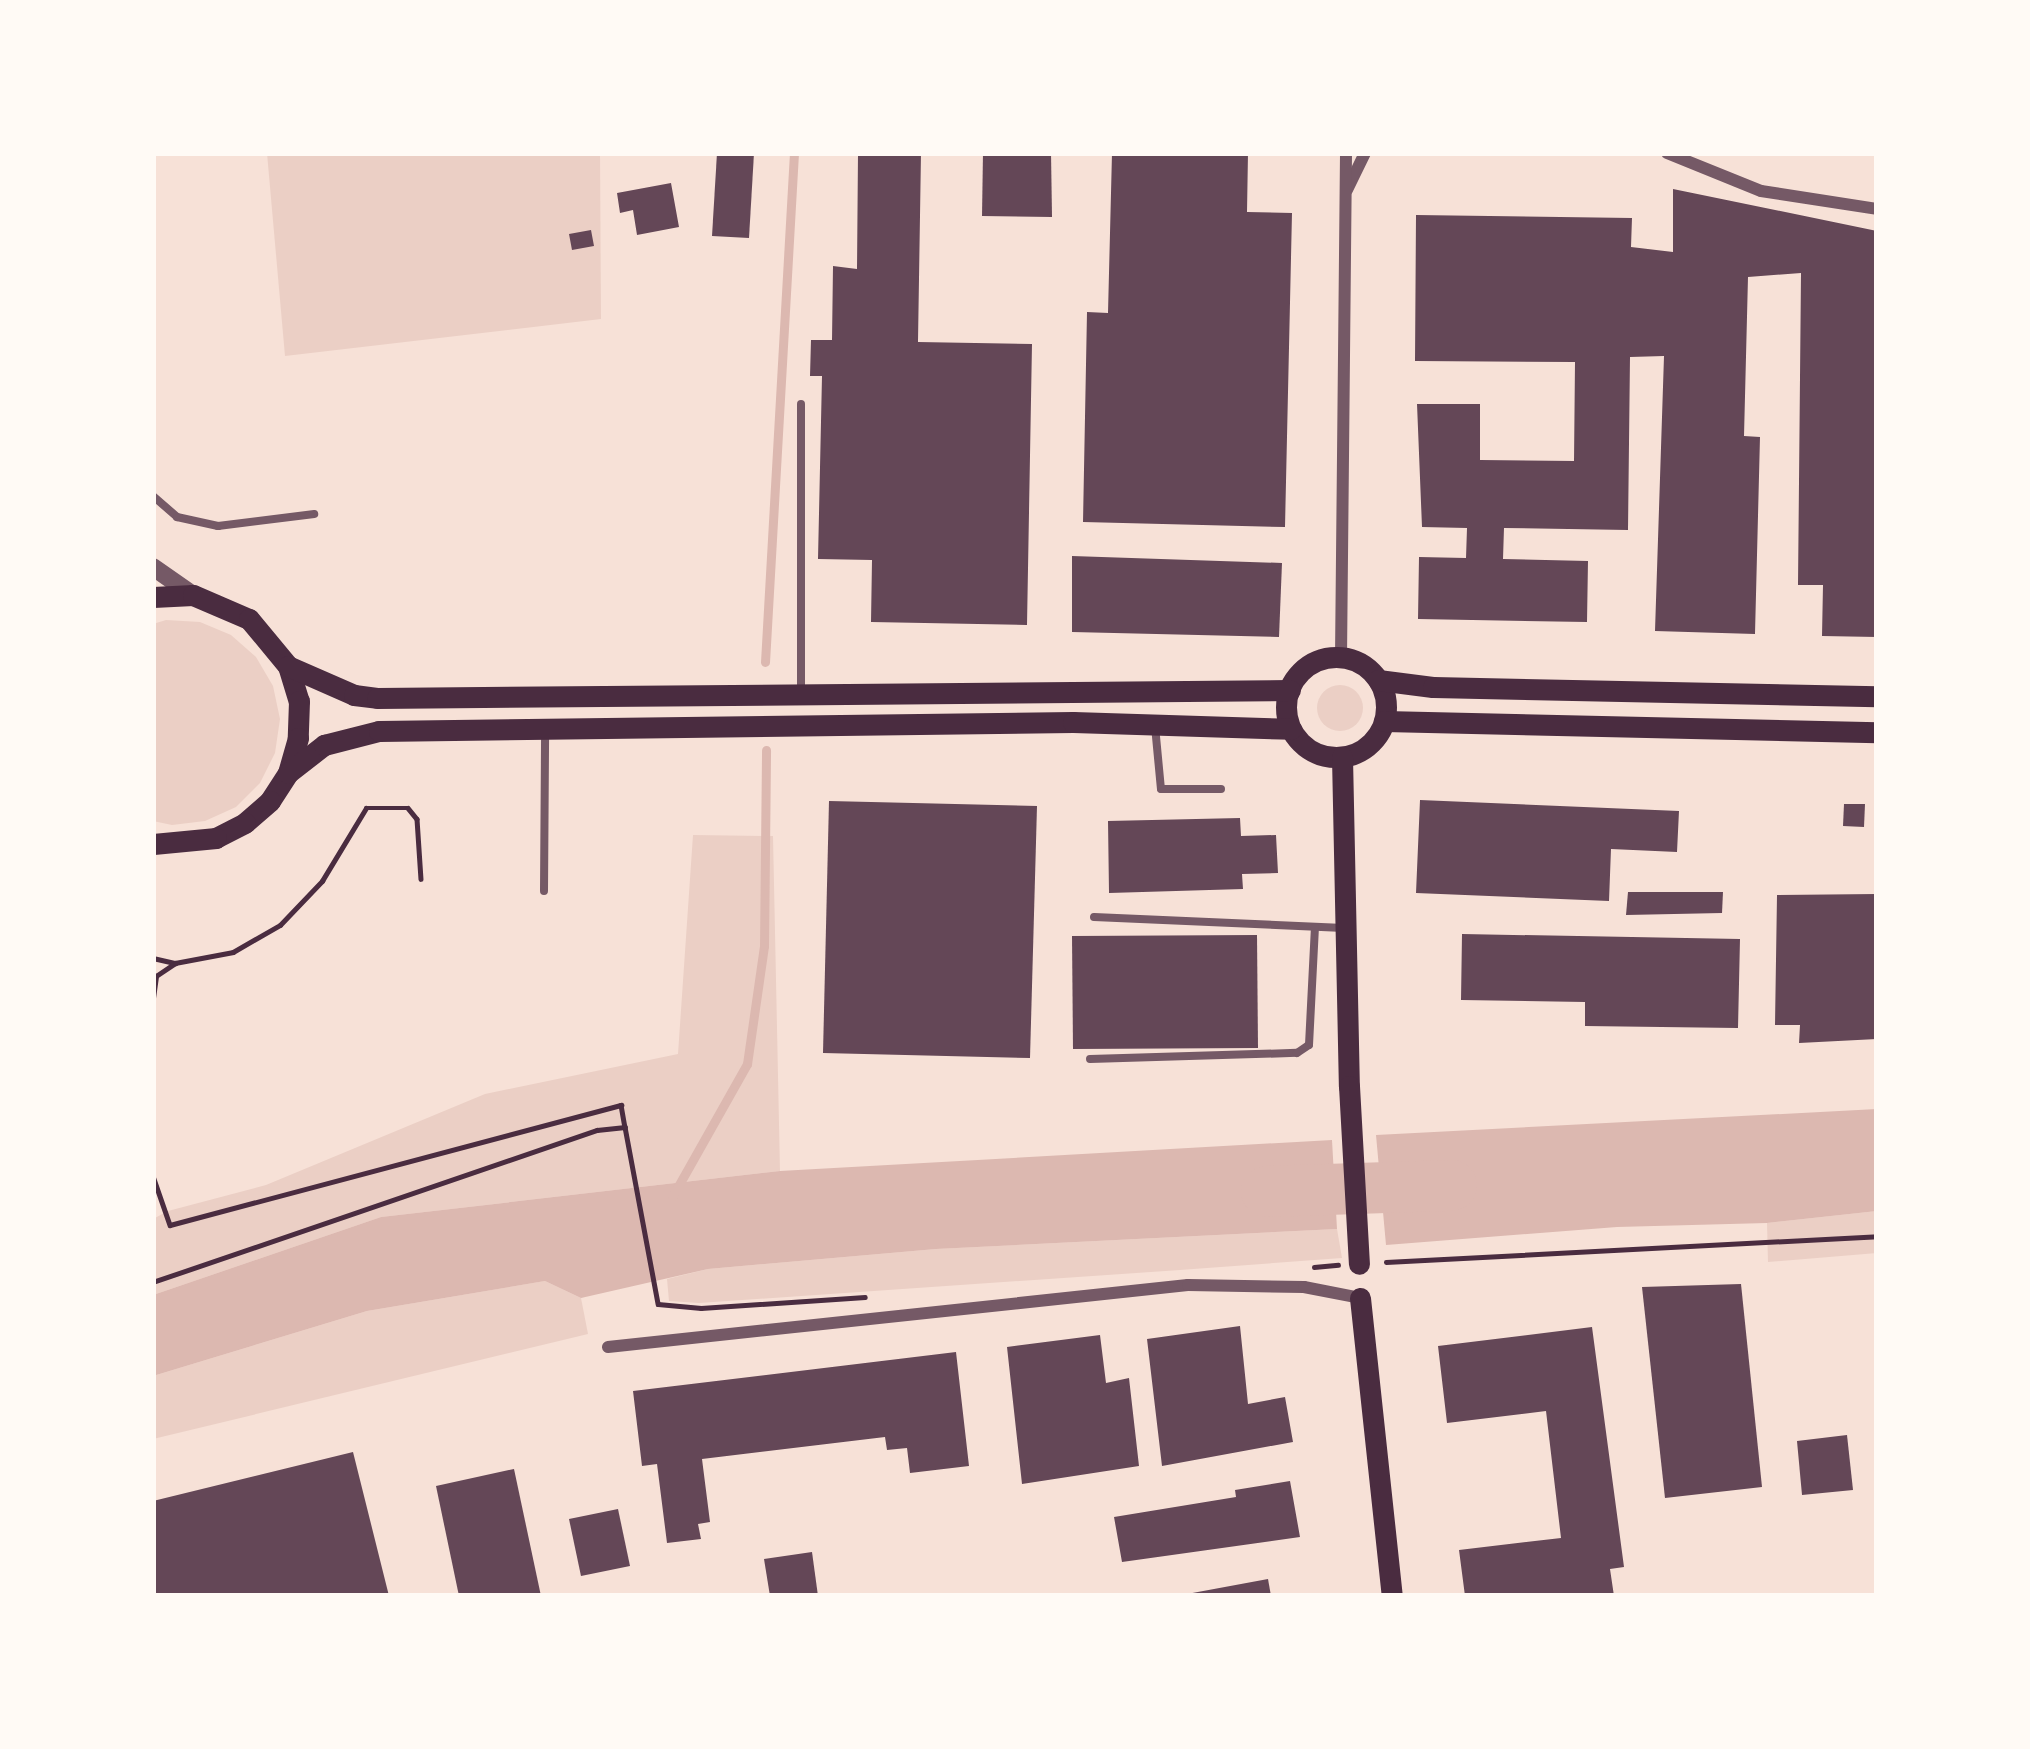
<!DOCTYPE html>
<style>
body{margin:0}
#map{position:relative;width:2030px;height:1749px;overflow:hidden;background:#f7e1d7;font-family:"DM Sans",sans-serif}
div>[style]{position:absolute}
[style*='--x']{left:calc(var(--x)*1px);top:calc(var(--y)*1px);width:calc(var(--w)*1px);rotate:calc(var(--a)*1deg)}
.green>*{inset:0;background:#ebcfc5}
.round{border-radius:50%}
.water>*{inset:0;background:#dcb8b0}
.stream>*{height:9px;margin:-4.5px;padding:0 4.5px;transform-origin:4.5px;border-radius:4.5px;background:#dcb8b0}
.river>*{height:51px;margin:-25.5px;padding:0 25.5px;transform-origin:25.5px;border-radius:25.5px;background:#dcb8b0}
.building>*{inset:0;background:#644757}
.path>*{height:4.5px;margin:-2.25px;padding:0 2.25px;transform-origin:2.25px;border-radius:2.25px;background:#4a2c40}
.service>*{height:8px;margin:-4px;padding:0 4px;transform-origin:4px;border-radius:4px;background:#755966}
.minor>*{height:12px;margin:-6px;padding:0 6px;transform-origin:6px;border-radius:6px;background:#755966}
.tertiary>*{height:18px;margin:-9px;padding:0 9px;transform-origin:9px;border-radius:9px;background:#755966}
.secondary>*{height:21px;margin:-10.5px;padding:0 10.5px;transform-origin:10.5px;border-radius:10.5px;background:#4a2c40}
.secondary>.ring{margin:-10.5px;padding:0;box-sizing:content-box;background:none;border:21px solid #4a2c40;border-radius:50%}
span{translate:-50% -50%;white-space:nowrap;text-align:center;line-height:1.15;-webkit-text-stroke:12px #fffaf5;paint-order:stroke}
.frame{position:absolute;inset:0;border:156px solid #fffaf5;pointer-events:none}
</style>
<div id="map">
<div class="green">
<i style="clip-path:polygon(267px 153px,600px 153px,601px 319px,285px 356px)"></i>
<i style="clip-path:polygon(166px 620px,200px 622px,231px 635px,256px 657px,273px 686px,280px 719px,275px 753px,260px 783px,236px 807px,205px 821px,172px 825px,153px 821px,153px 624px)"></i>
<i class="round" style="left:1317px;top:685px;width:46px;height:46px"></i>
<i style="clip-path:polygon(693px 835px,773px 836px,780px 1171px,381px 1217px,153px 1295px,153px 1219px,168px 1211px,266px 1185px,485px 1094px,678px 1054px)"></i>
<i style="clip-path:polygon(1877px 1211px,1877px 1253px,1768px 1262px,1767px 1223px)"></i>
<i style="clip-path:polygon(1337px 1229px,1342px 1258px,1180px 1270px,699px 1303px,669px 1301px,667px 1279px,708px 1269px,936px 1249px)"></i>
<i style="clip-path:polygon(545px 1281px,581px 1298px,588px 1334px,153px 1439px,153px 1376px,367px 1311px)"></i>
</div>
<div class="water">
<i style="clip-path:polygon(1877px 1109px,1877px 1211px,1767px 1223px,1617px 1227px,1386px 1245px,1376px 1135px)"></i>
<i style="clip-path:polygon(1332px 1140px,1337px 1229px,936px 1249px,708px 1269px,581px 1298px,545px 1281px,367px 1311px,153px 1376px,153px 1295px,381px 1217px,780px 1171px)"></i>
</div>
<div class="stream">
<i style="--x:765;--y:662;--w:510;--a:-86.74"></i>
<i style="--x:672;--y:1197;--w:153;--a:-60.6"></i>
<i style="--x:747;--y:1064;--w:119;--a:-81.8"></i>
<i style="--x:764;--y:946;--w:196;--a:-89.4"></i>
</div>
<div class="river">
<i style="--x:1266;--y:1191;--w:185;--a:-1.9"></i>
</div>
<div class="building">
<i style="clip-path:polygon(717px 153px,754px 153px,749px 238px,712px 236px)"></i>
<i style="clip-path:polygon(858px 153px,921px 153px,918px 342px,1032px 344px,1027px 625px,871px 622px,872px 560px,818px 559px,822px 376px,810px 376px,811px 340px,832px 340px,833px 266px,857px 269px)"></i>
<i style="clip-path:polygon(983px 153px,1051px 153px,1052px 217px,982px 216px)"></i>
<i style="clip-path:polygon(1112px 153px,1248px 153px,1247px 212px,1292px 213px,1285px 527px,1083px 522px,1087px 312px,1108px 313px)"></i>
<i style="clip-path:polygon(671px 183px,679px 227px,637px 235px,633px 210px,620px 213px,617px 193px)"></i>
<i style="clip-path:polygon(1673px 189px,1877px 231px,1877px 637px,1822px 636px,1823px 585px,1798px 585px,1801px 273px,1748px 277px,1744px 436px,1760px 437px,1755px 634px,1655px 631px,1664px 356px,1630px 357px,1628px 530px,1504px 528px,1503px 559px,1588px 561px,1587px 622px,1418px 619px,1419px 557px,1466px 558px,1467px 528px,1422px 527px,1417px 404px,1480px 404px,1480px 460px,1574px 461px,1575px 362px,1415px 361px,1416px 215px,1632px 218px,1631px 247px,1673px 252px)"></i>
<i style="clip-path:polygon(591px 230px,594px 246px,572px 250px,569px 234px)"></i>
<i style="clip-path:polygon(1072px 556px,1282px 563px,1279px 637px,1072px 632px)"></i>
<i style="clip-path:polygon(1420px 800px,1679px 811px,1677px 852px,1611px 849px,1609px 901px,1416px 893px)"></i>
<i style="clip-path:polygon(829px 801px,1037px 806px,1030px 1058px,823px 1053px)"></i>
<i style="clip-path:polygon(1844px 804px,1865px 804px,1864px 827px,1843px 826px)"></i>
<i style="clip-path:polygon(1240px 818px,1241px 836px,1276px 835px,1278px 873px,1242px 874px,1243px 889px,1109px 893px,1108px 821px)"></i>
<i style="clip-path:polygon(1628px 892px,1723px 892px,1722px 913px,1626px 915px)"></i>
<i style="clip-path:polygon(1877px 894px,1877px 1039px,1799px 1043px,1800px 1025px,1775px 1025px,1777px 895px)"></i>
<i style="clip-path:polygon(1462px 934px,1740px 939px,1738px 1028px,1585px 1026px,1585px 1002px,1461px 1000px)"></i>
<i style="clip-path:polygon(1257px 935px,1258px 1048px,1073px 1049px,1072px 936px)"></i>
<i style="clip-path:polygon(1741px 1284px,1762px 1487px,1665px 1498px,1642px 1287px)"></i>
<i style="clip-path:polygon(1240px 1326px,1248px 1404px,1285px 1397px,1293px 1442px,1162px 1466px,1147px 1339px)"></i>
<i style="clip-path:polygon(1592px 1327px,1624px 1567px,1610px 1569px,1614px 1596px,1465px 1596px,1459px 1550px,1561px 1538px,1546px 1411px,1447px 1423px,1438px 1346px)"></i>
<i style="clip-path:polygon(1100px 1335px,1106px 1383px,1129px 1378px,1139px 1466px,1022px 1484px,1007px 1347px)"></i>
<i style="clip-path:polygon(956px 1352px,969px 1466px,910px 1473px,907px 1448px,887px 1450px,885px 1437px,702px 1459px,710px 1522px,698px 1524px,701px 1539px,667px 1543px,657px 1464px,642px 1466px,633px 1391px)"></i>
<i style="clip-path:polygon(1847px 1435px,1853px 1490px,1802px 1495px,1797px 1441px)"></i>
<i style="clip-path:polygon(353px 1452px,389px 1596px,153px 1596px,153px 1501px)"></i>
<i style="clip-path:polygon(514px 1469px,541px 1596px,459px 1596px,436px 1486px)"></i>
<i style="clip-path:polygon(1290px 1481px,1300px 1537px,1122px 1562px,1114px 1517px,1236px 1497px,1235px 1490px)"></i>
<i style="clip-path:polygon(618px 1509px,630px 1566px,581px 1576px,569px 1519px)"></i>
<i style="clip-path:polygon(812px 1552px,818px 1596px,770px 1596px,764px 1559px)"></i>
<i style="clip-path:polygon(1268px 1579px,1271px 1596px,1187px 1596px,1187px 1594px)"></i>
</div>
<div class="path">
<i style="--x:153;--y:958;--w:23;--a:13"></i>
<i style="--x:153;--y:998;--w:22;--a:-82"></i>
<i style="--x:156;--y:976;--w:23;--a:-34"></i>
<i style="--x:175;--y:963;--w:59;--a:-10.7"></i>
<i style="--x:233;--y:952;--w:54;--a:-29.9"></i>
<i style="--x:280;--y:925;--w:61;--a:-46.3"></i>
<i style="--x:322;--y:881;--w:85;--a:-58.9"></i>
<i style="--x:366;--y:808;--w:42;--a:0"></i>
<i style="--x:408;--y:808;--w:14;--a:51"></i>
<i style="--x:417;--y:819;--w:60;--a:86.2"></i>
<i style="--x:153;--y:1176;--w:52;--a:70.9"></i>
<i style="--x:170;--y:1225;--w:467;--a:-14.9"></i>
<i style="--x:621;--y:1105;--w:22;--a:80"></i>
<i style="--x:1386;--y:1262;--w:492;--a:-3"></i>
<i style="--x:1314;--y:1267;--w:24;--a:-5"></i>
<i style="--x:153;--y:1282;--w:469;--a:-18.9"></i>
<i style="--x:597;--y:1130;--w:28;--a:-6"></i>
<i style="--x:625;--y:1127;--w:180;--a:79.4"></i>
<i style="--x:658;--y:1304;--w:43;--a:5.3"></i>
<i style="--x:701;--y:1308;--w:164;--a:-3.8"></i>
</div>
<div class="service">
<i style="--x:153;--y:496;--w:32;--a:41"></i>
<i style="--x:177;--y:517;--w:42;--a:12.4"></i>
<i style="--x:218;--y:526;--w:97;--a:-7.1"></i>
<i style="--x:801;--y:691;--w:287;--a:-90"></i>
<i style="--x:1155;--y:726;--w:63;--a:84.6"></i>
<i style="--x:1161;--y:789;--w:60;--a:0"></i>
<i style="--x:544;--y:891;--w:161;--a:-89.6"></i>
<i style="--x:1094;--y:917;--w:250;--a:2.5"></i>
<i style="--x:1090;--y:1059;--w:207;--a:-1.7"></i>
<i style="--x:1297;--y:1053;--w:14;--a:-34"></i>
<i style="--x:1309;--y:1045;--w:118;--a:-87.1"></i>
</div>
<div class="minor">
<i style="--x:1667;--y:153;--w:101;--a:22"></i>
<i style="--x:1761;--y:191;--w:117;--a:8.8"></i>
<i style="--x:1347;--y:190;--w:41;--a:-64.1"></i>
<i style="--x:1341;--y:657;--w:504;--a:-89.43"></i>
<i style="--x:608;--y:1347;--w:583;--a:-6.1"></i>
<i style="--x:1188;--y:1285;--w:116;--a:1"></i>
<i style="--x:1304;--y:1287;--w:57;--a:11.1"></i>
</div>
<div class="tertiary">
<i style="--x:153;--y:567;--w:49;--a:35"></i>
</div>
<div class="secondary">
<i style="--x:153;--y:597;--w:40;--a:-2.9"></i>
<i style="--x:193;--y:595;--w:61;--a:23.2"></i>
<i style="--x:249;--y:619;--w:61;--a:50.3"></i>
<i style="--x:288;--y:666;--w:37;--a:73"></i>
<i style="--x:299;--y:701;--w:37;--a:92"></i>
<i style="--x:298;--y:738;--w:36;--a:106"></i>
<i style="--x:288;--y:773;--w:33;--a:123"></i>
<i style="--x:270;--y:801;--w:33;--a:139"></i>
<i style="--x:245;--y:823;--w:33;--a:153"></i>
<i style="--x:216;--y:838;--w:63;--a:174.6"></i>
<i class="ring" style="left:1286px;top:657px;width:79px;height:79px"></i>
<i style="--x:288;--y:666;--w:72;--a:23.7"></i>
<i style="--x:354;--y:695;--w:23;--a:7"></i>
<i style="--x:377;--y:698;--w:913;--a:-0.5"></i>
<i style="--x:1378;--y:680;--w:55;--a:7.3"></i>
<i style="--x:1433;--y:687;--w:444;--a:1.2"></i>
<i style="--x:1384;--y:721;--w:493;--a:1.3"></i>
<i style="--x:1342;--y:757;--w:329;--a:88.8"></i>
<i style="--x:1349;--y:1086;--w:178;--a:86.8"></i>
<i style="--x:288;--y:773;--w:46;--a:-37.9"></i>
<i style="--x:324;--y:745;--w:57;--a:-14.3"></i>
<i style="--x:379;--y:731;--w:694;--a:-0.74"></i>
<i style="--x:1073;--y:722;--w:218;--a:1.8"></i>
<i style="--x:1360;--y:1298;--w:300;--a:83.9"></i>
</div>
<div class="frame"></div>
</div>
